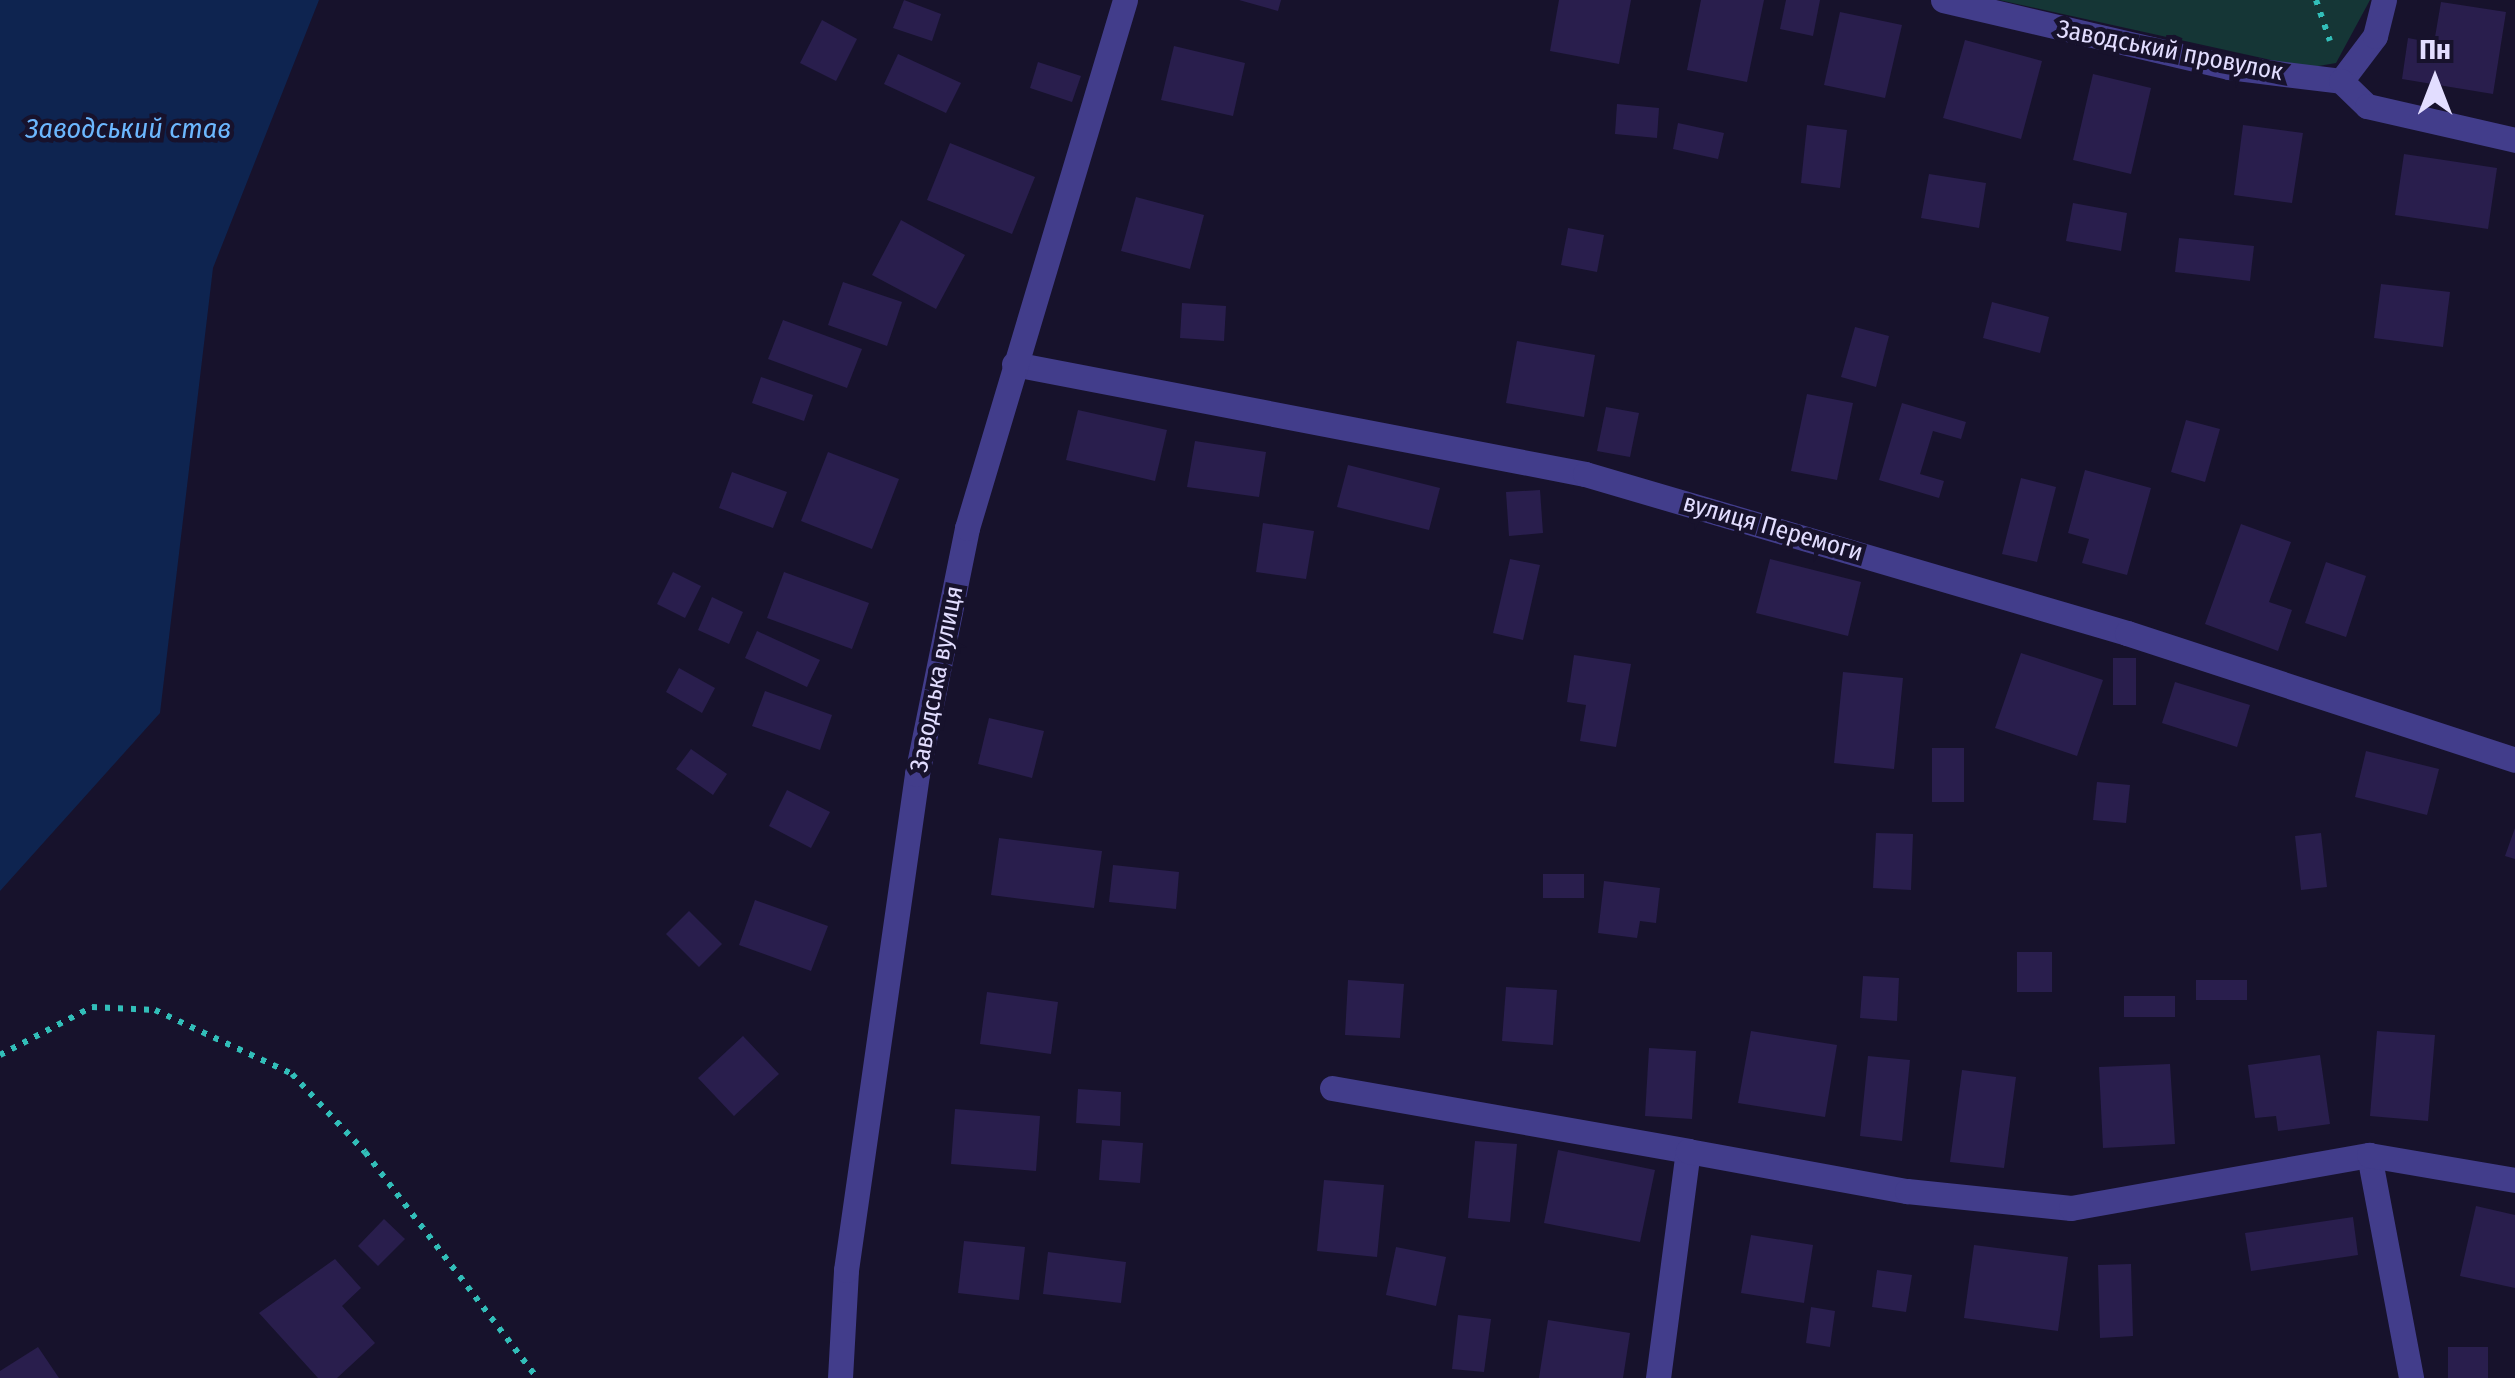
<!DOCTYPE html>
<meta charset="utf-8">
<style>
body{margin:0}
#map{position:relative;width:2515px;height:1378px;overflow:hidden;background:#17122c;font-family:"Fira Sans Condensed",sans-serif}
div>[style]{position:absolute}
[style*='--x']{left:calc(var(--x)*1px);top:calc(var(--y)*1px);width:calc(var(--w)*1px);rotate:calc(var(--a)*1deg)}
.green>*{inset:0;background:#153636}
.water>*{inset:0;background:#0e2450}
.building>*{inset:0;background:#291e4d}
.path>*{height:6px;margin-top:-3px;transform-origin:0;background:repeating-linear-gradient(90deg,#32beb9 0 5px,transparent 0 13px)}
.minor>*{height:25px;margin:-12.5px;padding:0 12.5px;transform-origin:12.5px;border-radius:12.5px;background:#423d8b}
span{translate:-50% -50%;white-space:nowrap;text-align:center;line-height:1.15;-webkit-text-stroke:9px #17122c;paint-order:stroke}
.street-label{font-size:25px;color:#e2ddff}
.water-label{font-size:28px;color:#6cb7fe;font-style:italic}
.north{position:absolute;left:2385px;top:30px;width:100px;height:100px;-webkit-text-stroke:8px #17122c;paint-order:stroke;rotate:0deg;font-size:28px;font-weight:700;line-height:40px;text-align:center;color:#e2ddff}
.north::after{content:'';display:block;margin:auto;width:35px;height:45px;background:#e2ddff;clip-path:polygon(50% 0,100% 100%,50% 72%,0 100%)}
</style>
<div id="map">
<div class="green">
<i style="clip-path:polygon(1999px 0,2370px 0,2336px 63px,2307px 68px)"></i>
</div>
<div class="water">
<i style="clip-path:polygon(0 0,319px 0,213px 268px,160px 713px,0 891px)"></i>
</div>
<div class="building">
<i style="clip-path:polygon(904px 0,941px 14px,932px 41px,893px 28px)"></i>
<i style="clip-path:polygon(1239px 0,1281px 0,1278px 11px)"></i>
<i style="clip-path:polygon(1559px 0,1631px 0,1619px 64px,1550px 51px)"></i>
<i style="clip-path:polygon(1701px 0,1764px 0,1747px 82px,1687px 70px)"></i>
<i style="clip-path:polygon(1786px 0,1820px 0,1813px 36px,1780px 29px)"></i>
<i style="clip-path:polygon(2441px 2px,2506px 12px,2493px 94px,2402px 79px,2408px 38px,2434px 43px)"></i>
<i style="clip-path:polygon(1840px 12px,1902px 25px,1885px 98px,1824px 85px)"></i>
<i style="clip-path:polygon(822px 20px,857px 39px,836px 81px,800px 63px)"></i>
<i style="clip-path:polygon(1965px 40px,2042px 61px,2021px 139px,1943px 118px)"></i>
<i style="clip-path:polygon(1174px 46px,1245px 63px,1233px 116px,1161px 100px)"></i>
<i style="clip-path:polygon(898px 54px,961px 83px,946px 113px,884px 84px)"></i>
<i style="clip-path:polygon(1038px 62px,1081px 76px,1072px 102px,1030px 88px)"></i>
<i style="clip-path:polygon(2093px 74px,2151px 88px,2131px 174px,2073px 160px)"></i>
<i style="clip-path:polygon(1617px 104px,1659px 108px,1657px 138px,1615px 134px)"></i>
<i style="clip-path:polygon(1678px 123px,1724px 133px,1718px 159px,1673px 149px)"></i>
<i style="clip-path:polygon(1807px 125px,1847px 130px,1840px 188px,1801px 183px)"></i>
<i style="clip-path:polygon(2243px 125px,2303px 133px,2292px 203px,2234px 195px)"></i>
<i style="clip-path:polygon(950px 143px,1035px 177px,1012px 234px,927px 200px)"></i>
<i style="clip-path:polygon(2404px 154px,2497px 168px,2488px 229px,2395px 215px)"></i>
<i style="clip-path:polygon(1929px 174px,1986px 183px,1979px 228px,1921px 218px)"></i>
<i style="clip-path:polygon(1136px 197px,1204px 215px,1190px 269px,1121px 251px)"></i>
<i style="clip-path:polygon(2073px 203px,2127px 213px,2121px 251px,2066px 241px)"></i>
<i style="clip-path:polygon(901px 220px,965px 255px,936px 309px,872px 275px)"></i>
<i style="clip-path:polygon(1568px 228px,1604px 235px,1597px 272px,1561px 265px)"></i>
<i style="clip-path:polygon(2179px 238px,2254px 246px,2250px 281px,2175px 272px)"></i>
<i style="clip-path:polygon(843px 282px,902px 302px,887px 346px,828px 325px)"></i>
<i style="clip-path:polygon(2381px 284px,2450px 292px,2443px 347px,2374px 338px)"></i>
<i style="clip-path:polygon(1992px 302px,2049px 317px,2040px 353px,1983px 338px)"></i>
<i style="clip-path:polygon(1182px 303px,1226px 306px,1224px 341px,1180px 338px)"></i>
<i style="clip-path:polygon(783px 320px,862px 349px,847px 388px,768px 359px)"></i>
<i style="clip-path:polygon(1855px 327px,1889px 336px,1876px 387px,1841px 377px)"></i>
<i style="clip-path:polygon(1517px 341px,1595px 355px,1584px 417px,1506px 403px)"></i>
<i style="clip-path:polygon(761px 377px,813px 395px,804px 421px,752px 403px)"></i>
<i style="clip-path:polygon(1807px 394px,1853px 403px,1837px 480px,1791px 471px)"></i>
<i style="clip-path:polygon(1902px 403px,1966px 422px,1961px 439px,1933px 431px,1920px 474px,1944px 481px,1939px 498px,1879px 480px)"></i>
<i style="clip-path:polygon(1606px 407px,1639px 413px,1630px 457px,1597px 451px)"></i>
<i style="clip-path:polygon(1078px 410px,1167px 430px,1155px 481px,1066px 460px)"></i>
<i style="clip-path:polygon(2186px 420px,2220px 429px,2205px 482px,2171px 472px)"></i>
<i style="clip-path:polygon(1195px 441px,1266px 452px,1259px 497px,1187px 487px)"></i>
<i style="clip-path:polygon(828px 452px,899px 479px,872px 549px,801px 521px)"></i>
<i style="clip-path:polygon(1348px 465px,1440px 488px,1429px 530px,1337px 507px)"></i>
<i style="clip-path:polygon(2085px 470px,2151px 488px,2127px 575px,2082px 563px,2089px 539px,2068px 533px)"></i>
<i style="clip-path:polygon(732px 472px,787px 492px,773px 528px,719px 508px)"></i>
<i style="clip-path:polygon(2021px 478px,2056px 487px,2037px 562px,2002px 554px)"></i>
<i style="clip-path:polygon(1540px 490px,1543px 533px,1509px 536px,1506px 492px)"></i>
<i style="clip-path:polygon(1263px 523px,1314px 531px,1306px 579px,1256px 572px)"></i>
<i style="clip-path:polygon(2241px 524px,2291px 542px,2269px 602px,2292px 610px,2278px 651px,2205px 624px)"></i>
<i style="clip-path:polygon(1510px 559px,1540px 565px,1523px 640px,1493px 633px)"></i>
<i style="clip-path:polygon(1770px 559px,1861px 582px,1848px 636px,1756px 613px)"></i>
<i style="clip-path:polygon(2326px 562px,2366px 576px,2346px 637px,2305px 623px)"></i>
<i style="clip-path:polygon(673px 572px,701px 586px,685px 618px,657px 604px)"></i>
<i style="clip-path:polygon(784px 572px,869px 603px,852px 649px,767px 618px)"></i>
<i style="clip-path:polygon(712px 597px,743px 612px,729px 644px,698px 630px)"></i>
<i style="clip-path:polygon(757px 631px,820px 660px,807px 687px,745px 658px)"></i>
<i style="clip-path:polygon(2021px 653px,2103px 680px,2077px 756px,1995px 728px)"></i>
<i style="clip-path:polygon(1574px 655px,1631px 664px,1616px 747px,1580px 741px,1586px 705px,1567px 702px)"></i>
<i style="clip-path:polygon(2113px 658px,2136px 658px,2136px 705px,2113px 705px)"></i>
<i style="clip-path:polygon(679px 668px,715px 688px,702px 713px,666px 692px)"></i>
<i style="clip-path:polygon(1843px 672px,1903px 678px,1894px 769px,1834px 763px)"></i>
<i style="clip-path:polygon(2175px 682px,2250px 705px,2237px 747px,2162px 723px)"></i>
<i style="clip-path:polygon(765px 691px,832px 715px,820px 750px,752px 726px)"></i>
<i style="clip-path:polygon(989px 718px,1044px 731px,1032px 778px,978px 764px)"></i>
<i style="clip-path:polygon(1932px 748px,1964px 748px,1964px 802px,1932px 802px)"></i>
<i style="clip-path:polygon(691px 749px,727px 774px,713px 795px,676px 769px)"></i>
<i style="clip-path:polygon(2366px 751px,2439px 769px,2427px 815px,2355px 797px)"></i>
<i style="clip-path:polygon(2097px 782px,2130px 785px,2126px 823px,2093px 820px)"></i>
<i style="clip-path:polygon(787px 790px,830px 812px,811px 848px,769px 826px)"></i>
<i style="clip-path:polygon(2515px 828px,2515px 859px,2505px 856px)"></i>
<i style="clip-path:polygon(1876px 833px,1913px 834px,1911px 890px,1873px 888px)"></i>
<i style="clip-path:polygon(2321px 833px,2327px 887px,2301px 890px,2295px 836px)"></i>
<i style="clip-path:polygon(999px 838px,1102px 851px,1094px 908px,991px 895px)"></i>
<i style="clip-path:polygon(1113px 865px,1179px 872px,1176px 909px,1109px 902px)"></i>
<i style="clip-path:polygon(1543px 874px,1584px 874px,1584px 898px,1543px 898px)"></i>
<i style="clip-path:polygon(1604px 881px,1660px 888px,1656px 923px,1640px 921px,1637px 938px,1598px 933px)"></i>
<i style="clip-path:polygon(755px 900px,828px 926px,811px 971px,739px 945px)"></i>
<i style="clip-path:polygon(689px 911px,722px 944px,699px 967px,666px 934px)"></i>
<i style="clip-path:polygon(2017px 952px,2052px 952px,2052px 992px,2017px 992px)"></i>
<i style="clip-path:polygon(1863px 976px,1899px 978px,1897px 1021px,1860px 1018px)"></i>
<i style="clip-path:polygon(1348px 980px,1404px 984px,1400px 1038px,1345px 1035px)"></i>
<i style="clip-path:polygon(2196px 980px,2247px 980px,2247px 1000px,2196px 1000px)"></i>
<i style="clip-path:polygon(1506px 987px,1557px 990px,1553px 1045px,1502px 1041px)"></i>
<i style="clip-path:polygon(987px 992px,1058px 1002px,1051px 1054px,980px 1044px)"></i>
<i style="clip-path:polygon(2124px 996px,2175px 996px,2175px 1017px,2124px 1017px)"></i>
<i style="clip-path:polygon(1751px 1031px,1837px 1045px,1825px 1117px,1738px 1103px)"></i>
<i style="clip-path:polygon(2377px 1031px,2435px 1035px,2428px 1121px,2370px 1116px)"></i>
<i style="clip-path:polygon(743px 1036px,779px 1074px,734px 1116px,698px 1078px)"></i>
<i style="clip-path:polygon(1649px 1048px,1696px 1051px,1692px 1119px,1645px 1116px)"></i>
<i style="clip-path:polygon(2320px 1055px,2330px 1124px,2278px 1131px,2276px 1116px,2255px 1118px,2248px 1065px)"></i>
<i style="clip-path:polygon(1868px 1056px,1910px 1060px,1902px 1141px,1860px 1136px)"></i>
<i style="clip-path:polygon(2170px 1064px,2175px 1144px,2103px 1148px,2099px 1067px)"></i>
<i style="clip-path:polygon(1962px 1070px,2016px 1077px,2004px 1168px,1950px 1162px)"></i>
<i style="clip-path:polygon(1078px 1089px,1121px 1092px,1120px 1126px,1076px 1123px)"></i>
<i style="clip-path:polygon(955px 1109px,1040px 1116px,1036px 1171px,951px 1164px)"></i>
<i style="clip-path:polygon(1102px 1140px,1143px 1143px,1140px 1183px,1099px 1180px)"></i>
<i style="clip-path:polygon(1475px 1141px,1517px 1144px,1510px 1222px,1468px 1218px)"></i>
<i style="clip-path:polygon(1558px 1150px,1655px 1170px,1640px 1242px,1544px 1223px)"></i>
<i style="clip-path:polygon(1324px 1180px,1384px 1185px,1377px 1257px,1317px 1251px)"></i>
<i style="clip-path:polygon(2476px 1206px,2515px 1215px,2515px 1288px,2460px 1276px)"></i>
<i style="clip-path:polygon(2353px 1217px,2358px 1255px,2251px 1271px,2245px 1233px)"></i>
<i style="clip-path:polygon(384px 1219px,405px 1239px,378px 1266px,358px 1246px)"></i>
<i style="clip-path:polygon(1751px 1235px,1813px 1245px,1804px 1303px,1741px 1293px)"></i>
<i style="clip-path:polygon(964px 1241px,1025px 1247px,1019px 1300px,958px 1293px)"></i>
<i style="clip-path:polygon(1974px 1245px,2068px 1257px,2058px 1331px,1964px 1318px)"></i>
<i style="clip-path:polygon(1396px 1247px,1446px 1257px,1436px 1306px,1386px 1295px)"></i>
<i style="clip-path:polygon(1048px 1252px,1126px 1262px,1121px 1303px,1043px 1294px)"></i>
<i style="clip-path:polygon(335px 1259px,361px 1288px,342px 1306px,375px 1343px,337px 1378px,318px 1378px,259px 1313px)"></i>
<i style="clip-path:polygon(2131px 1264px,2133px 1336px,2100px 1338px,2098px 1265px)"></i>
<i style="clip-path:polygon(1877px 1270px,1912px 1275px,1906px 1312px,1872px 1307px)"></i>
<i style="clip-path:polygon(1811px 1307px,1835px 1311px,1830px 1347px,1806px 1343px)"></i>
<i style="clip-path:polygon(1458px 1315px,1491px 1319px,1484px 1372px,1452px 1369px)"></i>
<i style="clip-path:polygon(1548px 1320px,1630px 1333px,1623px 1378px,1539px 1378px)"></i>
<i style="clip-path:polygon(38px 1347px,59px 1378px,0 1378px,0 1371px)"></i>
<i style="clip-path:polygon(2448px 1347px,2488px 1347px,2488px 1378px,2448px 1378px)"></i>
</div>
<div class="path">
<i style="--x:2316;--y:0;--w:43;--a:71.1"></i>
<i style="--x:0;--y:1055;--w:104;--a:-27.6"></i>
<i style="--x:92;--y:1007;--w:63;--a:2.7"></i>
<i style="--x:155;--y:1010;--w:151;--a:25"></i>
<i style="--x:292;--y:1074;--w:107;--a:46.9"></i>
<i style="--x:365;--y:1152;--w:284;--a:52.7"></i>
</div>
<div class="minor">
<i style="--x:1943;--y:0;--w:294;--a:13.2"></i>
<i style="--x:2229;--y:67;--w:113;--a:7.1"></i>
<i style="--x:2341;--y:81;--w:56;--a:-52.9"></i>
<i style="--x:2375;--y:36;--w:37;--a:-76"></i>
<i style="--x:2341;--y:81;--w:36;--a:44"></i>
<i style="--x:2367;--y:106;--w:152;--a:12.9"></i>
<i style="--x:1014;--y:364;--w:581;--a:10.9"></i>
<i style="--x:1585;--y:474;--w:565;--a:16.35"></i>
<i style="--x:2127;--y:633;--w:408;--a:18.1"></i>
<i style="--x:1332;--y:1088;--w:362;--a:10"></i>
<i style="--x:2369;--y:1155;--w:227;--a:79.3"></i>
<i style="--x:840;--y:1378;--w:108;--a:-86.8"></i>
<i style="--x:846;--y:1270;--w:501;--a:-81.85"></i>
<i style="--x:917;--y:774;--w:251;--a:-78.5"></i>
<i style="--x:967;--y:528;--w:551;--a:-73.34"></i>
<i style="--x:1658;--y:1378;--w:229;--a:-82.5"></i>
<i style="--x:1688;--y:1151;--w:223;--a:10.4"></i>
<i style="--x:1907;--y:1191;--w:165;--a:5.9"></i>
<i style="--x:2071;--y:1208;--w:303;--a:-10.1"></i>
<i style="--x:2369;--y:1155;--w:148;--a:9.7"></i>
</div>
<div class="street-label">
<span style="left:2170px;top:51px;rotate:11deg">Заводський провулок</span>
<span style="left:1773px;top:528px;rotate:16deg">вулиця Перемоги</span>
<span style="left:937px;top:679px;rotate:-79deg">Заводська вулиця</span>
</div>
<div class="water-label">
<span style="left:128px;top:129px">Заводський став</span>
</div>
<div class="north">Пн</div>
</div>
